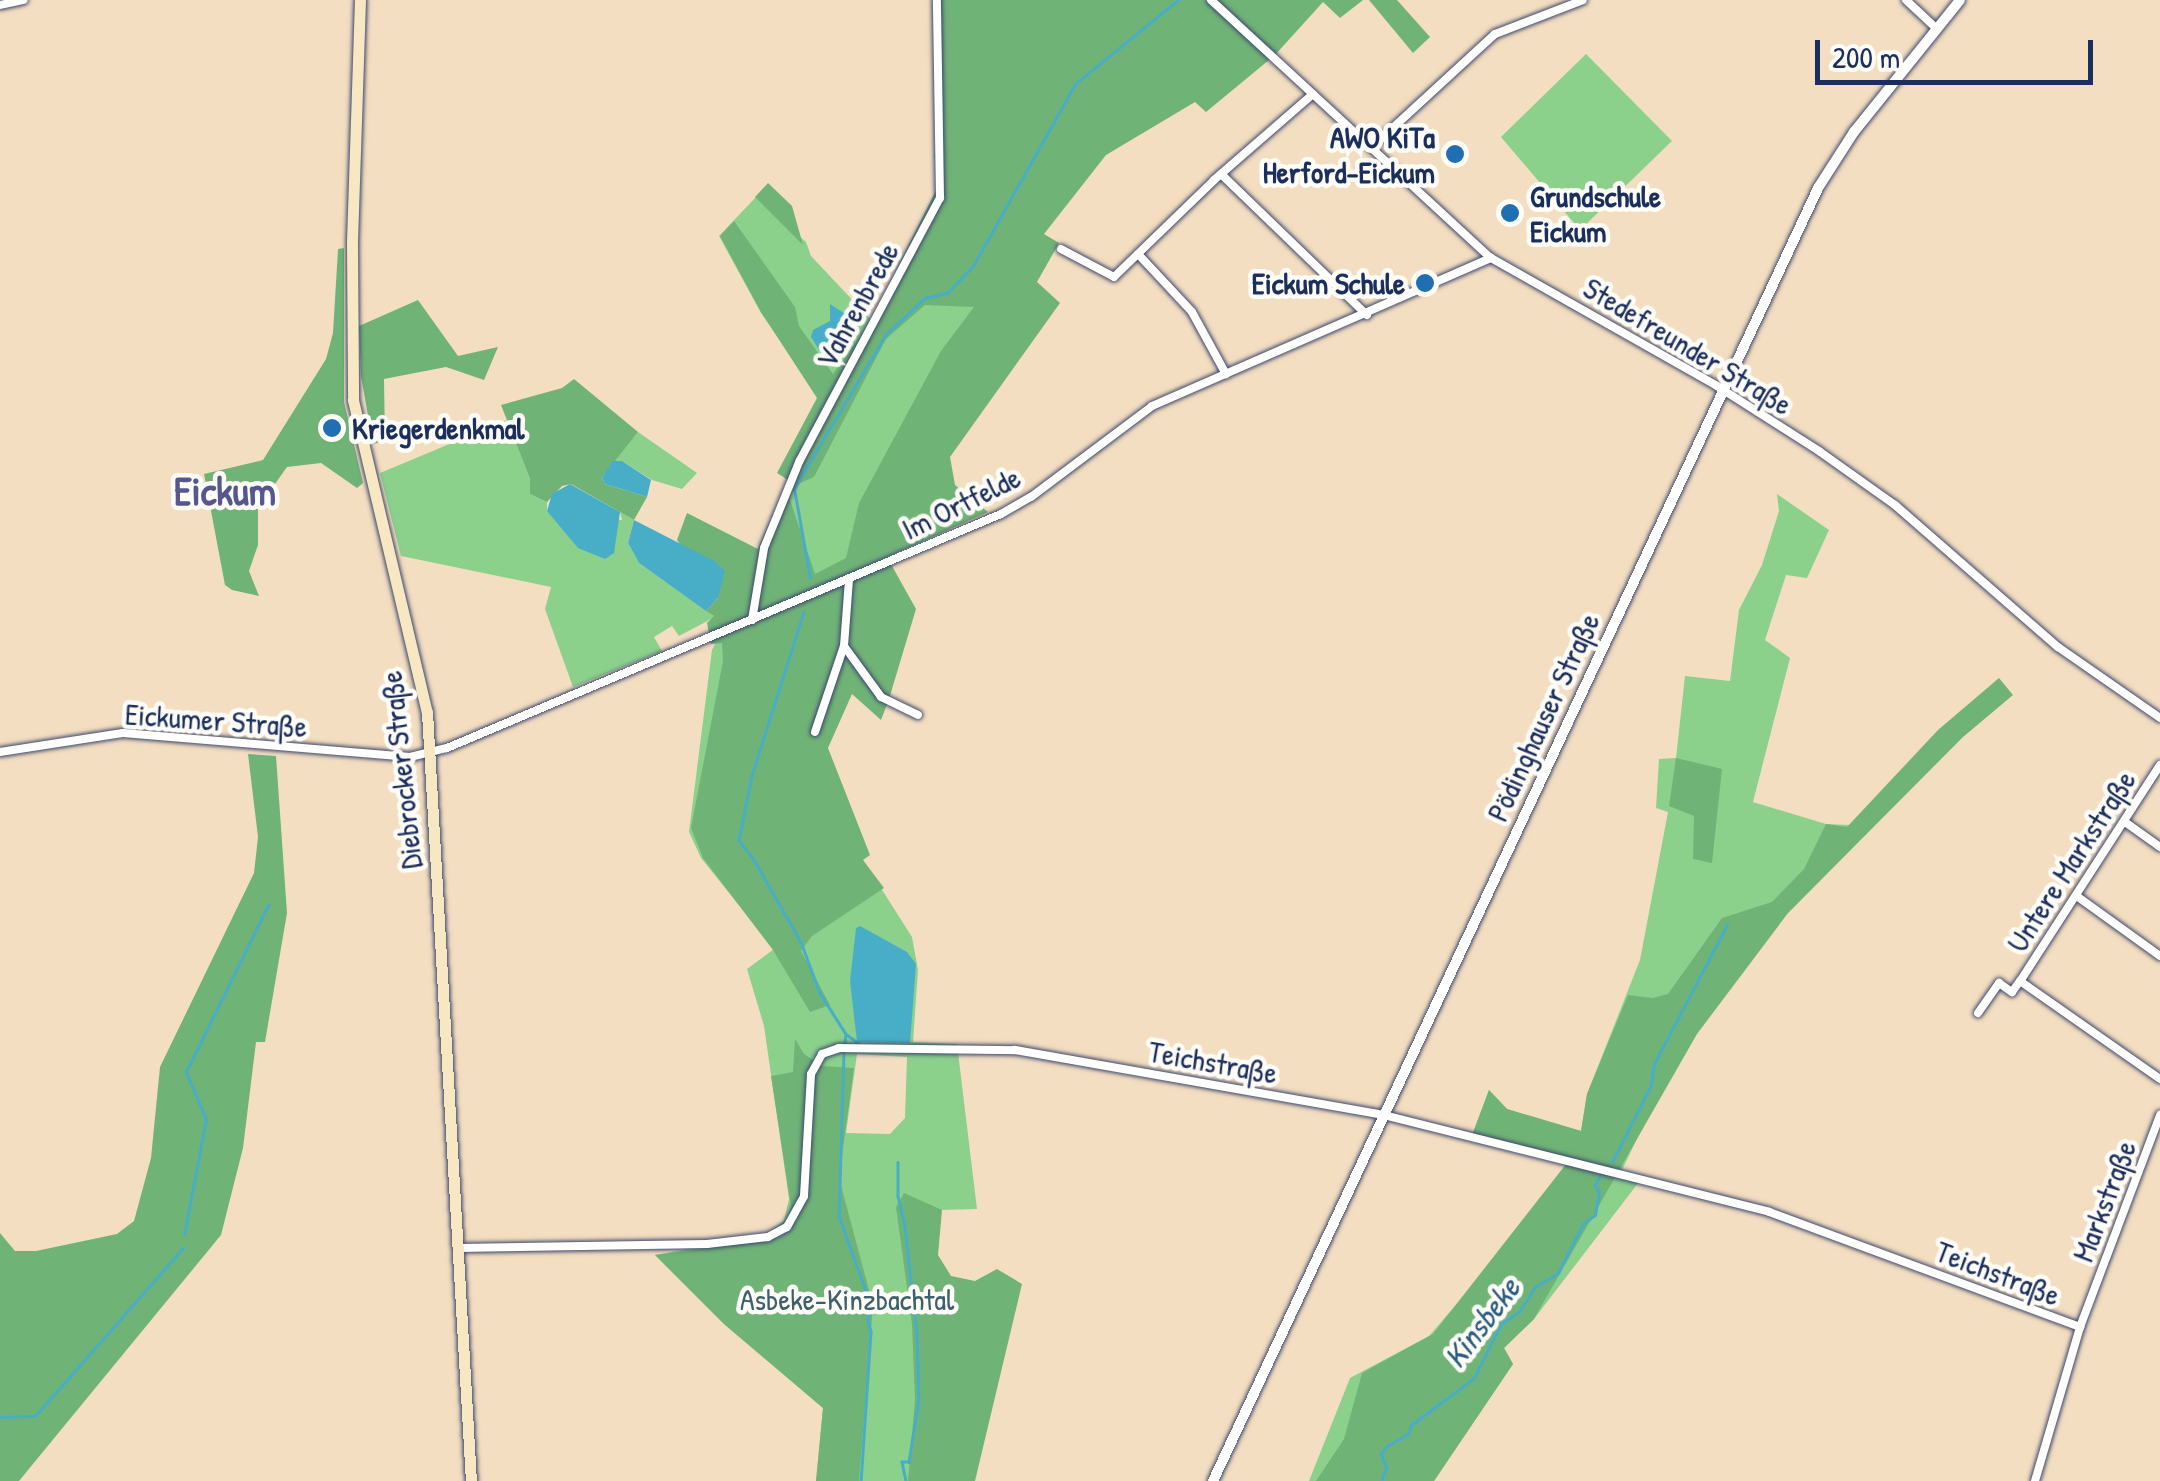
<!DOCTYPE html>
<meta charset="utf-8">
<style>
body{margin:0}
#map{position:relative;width:2160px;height:1481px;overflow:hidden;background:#f4dec1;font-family:"Patrick Hand",sans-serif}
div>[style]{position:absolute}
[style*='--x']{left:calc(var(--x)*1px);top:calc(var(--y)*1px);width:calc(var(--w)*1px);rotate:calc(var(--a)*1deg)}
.green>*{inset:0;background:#8bd18b}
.forest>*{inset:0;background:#70b377}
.water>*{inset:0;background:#48aec7}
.stream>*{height:2.5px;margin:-1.25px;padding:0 1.25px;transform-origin:1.25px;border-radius:1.25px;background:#48aec7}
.roads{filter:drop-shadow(0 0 2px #3c496d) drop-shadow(0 0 2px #3c496d)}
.minor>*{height:8px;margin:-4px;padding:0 4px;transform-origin:4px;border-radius:4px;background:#fff}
.tertiary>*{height:10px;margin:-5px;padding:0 5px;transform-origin:5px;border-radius:5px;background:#fff}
.secondary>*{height:11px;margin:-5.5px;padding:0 5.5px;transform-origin:5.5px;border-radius:5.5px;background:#f7e8c3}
.dots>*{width:28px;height:28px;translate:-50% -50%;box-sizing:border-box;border:5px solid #fdfcf7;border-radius:50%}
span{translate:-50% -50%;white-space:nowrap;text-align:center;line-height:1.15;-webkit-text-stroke:9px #fdfcf7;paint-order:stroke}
.poi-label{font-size:30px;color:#1b2f5e;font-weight:700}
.right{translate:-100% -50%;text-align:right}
.left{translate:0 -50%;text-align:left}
.street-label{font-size:30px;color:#1b2f5e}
.park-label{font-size:30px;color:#3d606c}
.water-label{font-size:32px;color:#2b5b83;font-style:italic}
.district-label{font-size:40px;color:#57578f;font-weight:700}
.scale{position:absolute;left:1815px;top:40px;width:278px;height:45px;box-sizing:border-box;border:5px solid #1b2f5e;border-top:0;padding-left:12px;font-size:30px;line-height:35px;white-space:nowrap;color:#1b2f5e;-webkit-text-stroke:8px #fdfcf7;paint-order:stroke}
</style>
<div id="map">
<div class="green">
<i style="clip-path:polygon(1586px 54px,1672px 141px,1580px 230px,1501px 137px)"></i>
<i style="clip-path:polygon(evenodd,1195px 100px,1105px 155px,1042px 235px,1035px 283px,983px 405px,886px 556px,852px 691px,826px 748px,863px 860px,912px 937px,918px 970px,913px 1042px,957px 1044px,977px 1209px,940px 1210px,936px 1255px,975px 1481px,816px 1481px,823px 1408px,724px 1324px,655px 1255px,766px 1234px,784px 1221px,789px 1199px,764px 1026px,747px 969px,774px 949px,701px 858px,689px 832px,712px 650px,789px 497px,796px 485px,806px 480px,819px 396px,761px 313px,719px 236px,756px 197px,806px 242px,811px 256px,875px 324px,940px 190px,934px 154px,967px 125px,1195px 100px,857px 1054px,907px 1057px,905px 1118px,890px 1134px,846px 1133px,857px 1054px)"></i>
<i style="clip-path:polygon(507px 420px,530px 479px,530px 494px,547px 502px,547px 511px,622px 520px,620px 512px,634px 520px,628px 543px,639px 563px,715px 617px,679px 636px,672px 626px,654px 637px,662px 651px,573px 687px,545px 609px,551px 587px,401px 556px,380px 473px)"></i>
<i style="clip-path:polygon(638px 432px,697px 473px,682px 489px,652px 480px,622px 461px,613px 461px)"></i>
<i style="clip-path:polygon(1777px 494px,1829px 530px,1807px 578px,1786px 575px,1765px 640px,1790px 658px,1753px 802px,1826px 824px,1874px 826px,1788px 913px,1747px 943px,1649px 1114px,1621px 1172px,1642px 1178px,1534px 1319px,1504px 1348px,1513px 1364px,1434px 1481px,1309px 1481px,1350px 1378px,1429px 1336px,1486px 1270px,1567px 1163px,1471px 1138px,1489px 1090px,1507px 1109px,1581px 1131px,1587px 1094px,1640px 960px,1668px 812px,1656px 808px,1659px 759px,1676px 758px,1685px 676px,1730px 681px,1739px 610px,1762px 565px,1779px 511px)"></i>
</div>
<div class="forest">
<i style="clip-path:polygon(evenodd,940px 0,1363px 0,1340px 18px,1323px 2px,1275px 55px,1206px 112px,1195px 102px,1106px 155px,1044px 234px,1059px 243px,1037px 282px,1060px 303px,950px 457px,955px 485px,988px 512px,887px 557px,916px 609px,889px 699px,881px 720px,852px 694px,828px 748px,870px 855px,863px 860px,884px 888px,812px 936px,801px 951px,830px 1005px,810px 1012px,773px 950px,703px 858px,691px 828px,723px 661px,722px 643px,711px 644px,707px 623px,714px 616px,706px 611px,718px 598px,677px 540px,687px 513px,758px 549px,788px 480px,777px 473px,817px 398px,761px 312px,720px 236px,734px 221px,795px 307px,799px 326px,833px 374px,871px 321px,937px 188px,942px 129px,940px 0,925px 305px,974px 307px,941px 351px,859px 503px,846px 558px,815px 574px,789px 497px,796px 485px,814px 477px,886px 339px,925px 305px)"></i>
<i style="clip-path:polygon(1369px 0,1397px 0,1430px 37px,1413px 53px)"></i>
<i style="clip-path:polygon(768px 183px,792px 206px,803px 245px,755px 197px)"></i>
<i style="clip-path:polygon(344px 248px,344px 402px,363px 483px,357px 488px,321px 463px,287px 467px,258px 508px,258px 545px,249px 571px,259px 596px,232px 590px,225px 585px,204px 474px,263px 460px,326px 359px,333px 333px,338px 249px)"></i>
<i style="clip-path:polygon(418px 300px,458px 356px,498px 347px,484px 380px,446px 367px,384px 379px,385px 441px,373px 444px,361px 376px,359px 326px)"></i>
<i style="clip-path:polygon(574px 379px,638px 432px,602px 477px,605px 484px,647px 497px,634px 520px,571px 484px,562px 486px,547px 502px,530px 494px,530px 479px,501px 405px,562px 388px)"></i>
<i style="clip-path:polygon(1999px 678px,2013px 695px,1963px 737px,1788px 913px,1697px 1034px,1534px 1319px,1504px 1348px,1513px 1364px,1434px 1481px,1316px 1481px,1344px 1439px,1362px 1373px,1433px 1334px,1567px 1163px,1471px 1138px,1489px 1090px,1507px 1109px,1581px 1131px,1587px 1094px,1628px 995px,1653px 998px,1668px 994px,1722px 918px,1772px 902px,1804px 869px,1826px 824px,1847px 827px,1938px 730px)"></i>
<i style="clip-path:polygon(248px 754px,276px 756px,287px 913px,265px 1042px,256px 1042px,243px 1148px,221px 1235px,19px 1481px,0 1481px,0 1233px,15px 1251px,36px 1251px,117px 1234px,134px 1221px,151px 1158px,160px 1067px,254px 873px,258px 837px)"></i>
<i style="clip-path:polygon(1676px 758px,1722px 769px,1712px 863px,1693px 859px,1694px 816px,1669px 806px)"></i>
<i style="clip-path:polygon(795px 1039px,804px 1054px,822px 1066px,854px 1068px,839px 1178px,873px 1305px,859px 1481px,816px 1481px,823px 1408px,724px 1324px,655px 1255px,771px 1240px,786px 1224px,791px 1207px,771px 1076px,793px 1072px)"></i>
<i style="clip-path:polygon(904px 1193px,942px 1210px,938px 1255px,951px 1276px,975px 1281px,997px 1269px,1022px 1284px,975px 1481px,908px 1481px,915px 1400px,912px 1324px,896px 1207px)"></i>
</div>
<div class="water">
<i style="clip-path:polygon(830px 304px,853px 319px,833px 354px,823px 356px,811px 337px,813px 330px,830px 321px)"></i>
<i style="clip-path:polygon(613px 461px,622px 461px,651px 480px,647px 497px,605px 484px,602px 477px)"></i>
<i style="clip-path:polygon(570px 484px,620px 512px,614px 553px,605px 559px,578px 548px,547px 511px,552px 494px)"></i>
<i style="clip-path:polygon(634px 520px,714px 561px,725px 571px,718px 598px,706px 611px,639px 563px,628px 543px)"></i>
<i style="clip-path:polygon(860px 926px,907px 952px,916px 964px,910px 1043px,857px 1042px,850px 981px,856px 928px)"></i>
</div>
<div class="stream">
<i style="--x:810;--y:578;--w:90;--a:-100.2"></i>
<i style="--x:794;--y:489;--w:180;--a:-59.3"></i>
<i style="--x:886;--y:334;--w:53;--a:-42.7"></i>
<i style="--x:925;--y:298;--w:23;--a:-13"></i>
<i style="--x:947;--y:293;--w:37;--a:-46"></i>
<i style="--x:973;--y:266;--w:209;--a:-60.7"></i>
<i style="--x:1075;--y:84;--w:133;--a:-39.2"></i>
<i style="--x:804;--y:612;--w:172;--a:107.6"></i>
<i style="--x:752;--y:776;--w:66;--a:101.3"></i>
<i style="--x:739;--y:841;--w:22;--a:51"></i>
<i style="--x:753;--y:858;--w:97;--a:60.3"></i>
<i style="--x:801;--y:942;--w:54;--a:69.6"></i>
<i style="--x:820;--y:993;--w:49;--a:57.6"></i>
<i style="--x:846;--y:1034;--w:10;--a:96"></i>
<i style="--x:846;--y:1034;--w:14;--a:36"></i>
<i style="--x:844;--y:1052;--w:164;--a:91.7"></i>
<i style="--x:839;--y:1216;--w:97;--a:70.1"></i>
<i style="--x:872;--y:1307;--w:13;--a:108"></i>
<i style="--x:868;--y:1319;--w:13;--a:77"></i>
<i style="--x:871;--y:1332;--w:149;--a:93.8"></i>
<i style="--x:898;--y:1162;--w:34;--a:90"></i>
<i style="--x:898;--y:1196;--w:32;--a:77"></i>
<i style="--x:905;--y:1227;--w:108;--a:83.6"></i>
<i style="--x:917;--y:1334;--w:66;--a:88.3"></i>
<i style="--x:919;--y:1400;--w:63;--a:99.2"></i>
<i style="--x:909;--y:1462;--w:7;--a:180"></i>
<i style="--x:902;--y:1462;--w:19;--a:78"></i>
<i style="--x:1612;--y:1162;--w:86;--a:-63.1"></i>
<i style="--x:1651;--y:1085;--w:21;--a:-82"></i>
<i style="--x:1654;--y:1064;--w:157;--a:-62.3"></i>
<i style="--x:184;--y:1235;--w:117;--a:-79.2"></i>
<i style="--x:206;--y:1120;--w:52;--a:-112.6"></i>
<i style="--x:186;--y:1072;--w:186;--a:-63.8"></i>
<i style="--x:0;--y:1417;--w:35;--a:-2"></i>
<i style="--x:35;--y:1416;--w:224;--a:-48.6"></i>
<i style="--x:1381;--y:1481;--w:14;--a:-69"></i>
<i style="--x:1386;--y:1468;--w:15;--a:-110"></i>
<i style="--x:1381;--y:1454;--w:10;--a:-53"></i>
<i style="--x:1387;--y:1446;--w:24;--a:-30"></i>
<i style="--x:1408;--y:1434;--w:9;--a:-72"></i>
<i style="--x:1411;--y:1425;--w:79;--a:-36.7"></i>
<i style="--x:1474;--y:1378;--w:60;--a:-63.4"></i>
<i style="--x:1501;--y:1324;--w:23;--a:-34"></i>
<i style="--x:1520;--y:1311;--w:28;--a:-58"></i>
<i style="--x:1535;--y:1287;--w:27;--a:-31"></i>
<i style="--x:1558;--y:1273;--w:55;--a:-63"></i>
<i style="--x:1583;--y:1224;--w:15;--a:-37"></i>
<i style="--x:1595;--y:1215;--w:22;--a:-80"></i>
<i style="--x:1599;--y:1193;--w:9;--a:-117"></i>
<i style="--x:1595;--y:1185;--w:9;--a:-63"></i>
</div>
<div class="roads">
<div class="minor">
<i style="--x:1211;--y:0;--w:381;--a:42.7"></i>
<i style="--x:1491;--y:258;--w:260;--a:29.5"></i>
<i style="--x:1717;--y:386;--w:121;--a:32.5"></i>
<i style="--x:1819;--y:451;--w:93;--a:35.4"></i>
<i style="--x:1895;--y:505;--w:216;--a:41.1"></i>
<i style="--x:2058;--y:647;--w:124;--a:34.8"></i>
<i style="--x:1906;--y:0;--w:42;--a:43.1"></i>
<i style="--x:0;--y:5;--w:24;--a:-12"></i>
<i style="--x:1372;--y:147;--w:167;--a:-42.6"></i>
<i style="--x:1495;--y:34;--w:94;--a:-21.1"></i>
<i style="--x:1221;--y:174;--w:203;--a:44"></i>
<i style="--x:1061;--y:249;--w:60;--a:27.8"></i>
<i style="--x:1114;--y:277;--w:139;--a:-44.1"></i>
<i style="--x:1214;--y:180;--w:131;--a:-41"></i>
<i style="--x:1138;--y:254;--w:79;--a:47"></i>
<i style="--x:1192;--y:312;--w:71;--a:61.3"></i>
<i style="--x:752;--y:620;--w:73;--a:-80.5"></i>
<i style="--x:764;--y:548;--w:95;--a:-67.8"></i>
<i style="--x:800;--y:460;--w:297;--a:-61.9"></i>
<i style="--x:940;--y:198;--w:198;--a:-90.9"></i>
<i style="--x:844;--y:646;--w:63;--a:54"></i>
<i style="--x:881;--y:697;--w:41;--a:25.9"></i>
<i style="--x:815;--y:732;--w:91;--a:-71.4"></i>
<i style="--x:844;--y:646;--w:66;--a:-85.7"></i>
<i style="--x:0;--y:752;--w:124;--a:-8.8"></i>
<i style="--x:123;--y:733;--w:288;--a:4.8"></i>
<i style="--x:410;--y:757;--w:38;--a:-14"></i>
<i style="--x:447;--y:748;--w:601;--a:-22.9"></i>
<i style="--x:1001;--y:514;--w:34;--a:-30"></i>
<i style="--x:1031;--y:497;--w:151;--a:-36.9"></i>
<i style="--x:1152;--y:406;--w:370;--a:-23.6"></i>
<i style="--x:2160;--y:765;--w:257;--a:122.9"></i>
<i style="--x:2020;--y:981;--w:171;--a:35"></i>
<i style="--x:2125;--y:822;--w:43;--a:35.5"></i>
<i style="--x:2078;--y:897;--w:101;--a:35.7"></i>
<i style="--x:1978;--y:1013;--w:37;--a:-55"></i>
<i style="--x:1999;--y:983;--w:16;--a:35"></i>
<i style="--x:2012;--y:992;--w:14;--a:-54"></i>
<i style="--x:458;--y:1248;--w:249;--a:-0.9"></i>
<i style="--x:707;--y:1244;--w:61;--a:-6.5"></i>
<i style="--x:768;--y:1237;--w:21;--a:-28"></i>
<i style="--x:787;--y:1227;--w:35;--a:-61"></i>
<i style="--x:804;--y:1196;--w:122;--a:-86.7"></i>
<i style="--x:811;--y:1074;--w:23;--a:-61"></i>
<i style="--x:822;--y:1054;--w:18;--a:-19"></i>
<i style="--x:839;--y:1048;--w:176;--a:0.7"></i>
<i style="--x:1015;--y:1050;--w:375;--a:10"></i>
<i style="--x:1384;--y:1115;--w:397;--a:14.1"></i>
<i style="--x:1769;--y:1212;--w:332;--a:20.3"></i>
<i style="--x:2035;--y:1481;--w:160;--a:-73.7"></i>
<i style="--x:2080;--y:1327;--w:227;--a:-69.3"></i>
</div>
<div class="tertiary">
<i style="--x:1213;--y:1481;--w:1428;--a:-64.92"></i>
<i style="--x:1818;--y:188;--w:67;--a:-57.3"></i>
<i style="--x:1854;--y:132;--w:169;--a:-51.2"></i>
</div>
<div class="secondary">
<i style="--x:360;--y:0;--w:243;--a:91.9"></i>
<i style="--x:352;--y:243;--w:157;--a:89.6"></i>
<i style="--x:353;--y:400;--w:321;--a:76.7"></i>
<i style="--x:427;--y:712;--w:770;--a:86.73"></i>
</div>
</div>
<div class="dots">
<i style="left:1455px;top:154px;background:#1f6fb2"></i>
<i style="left:1510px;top:213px;background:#1f6fb2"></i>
<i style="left:1425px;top:283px;background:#1f6fb2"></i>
<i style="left:332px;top:428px;background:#1f6fb2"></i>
</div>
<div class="poi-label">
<span class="right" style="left:1435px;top:154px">AWO KiTa<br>Herford-Eickum</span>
<span class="left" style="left:1530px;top:213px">Grundschule<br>Eickum</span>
<span class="right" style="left:1405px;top:283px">Eickum Schule</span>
<span class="left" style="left:352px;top:428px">Kriegerdenkmal</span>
</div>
<div class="street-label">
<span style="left:857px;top:305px;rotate:-61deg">Vahrenbrede</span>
<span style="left:1688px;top:346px;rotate:31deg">Stedefreunder Straße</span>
<span style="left:961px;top:503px;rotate:-26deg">Im Ortfelde</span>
<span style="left:1543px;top:717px;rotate:-65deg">Pödinghauser Straße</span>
<span style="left:216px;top:720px;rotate:4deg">Eickumer Straße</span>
<span style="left:401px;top:770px;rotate:-96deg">Diebrocker Straße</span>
<span style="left:2071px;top:861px;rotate:-57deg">Untere Markstraße</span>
<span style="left:1213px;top:1062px;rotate:10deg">Teichstraße</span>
<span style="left:2104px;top:1201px;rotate:-69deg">Markstraße</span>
<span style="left:1998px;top:1273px;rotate:21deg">Teichstraße</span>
</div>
<div class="park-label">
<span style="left:847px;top:1299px">Asbeke-Kinzbachtal</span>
</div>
<div class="water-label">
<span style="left:1482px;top:1323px;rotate:-53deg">Kinsbeke</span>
</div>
<div class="district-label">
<span style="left:225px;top:490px">Eickum</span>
</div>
<div class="scale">200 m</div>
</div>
